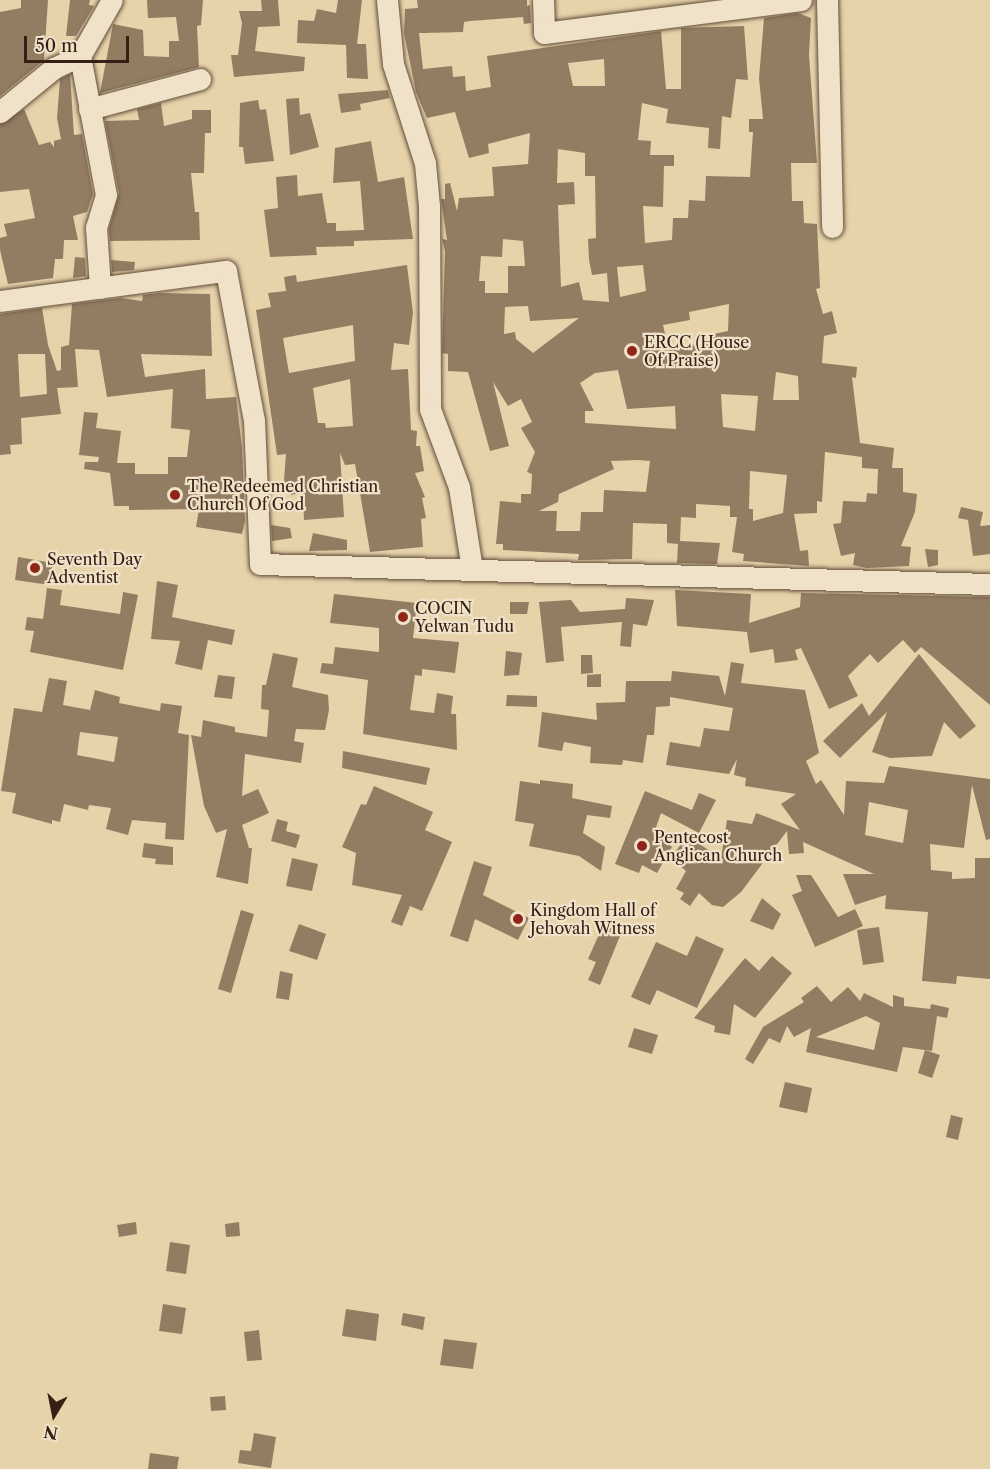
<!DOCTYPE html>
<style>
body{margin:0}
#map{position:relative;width:990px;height:1469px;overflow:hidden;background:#e6d3aa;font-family:"Libre Caslon Text",serif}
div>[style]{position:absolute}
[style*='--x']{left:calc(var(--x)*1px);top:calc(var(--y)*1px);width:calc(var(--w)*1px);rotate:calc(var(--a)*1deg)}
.building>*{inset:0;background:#927d63}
.roads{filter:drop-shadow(0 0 2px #624d3b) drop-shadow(0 0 2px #624d3b)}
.minor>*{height:21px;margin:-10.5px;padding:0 10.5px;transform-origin:10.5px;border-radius:10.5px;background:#efe2c8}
.dots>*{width:16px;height:16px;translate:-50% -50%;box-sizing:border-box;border:3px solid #efe2c8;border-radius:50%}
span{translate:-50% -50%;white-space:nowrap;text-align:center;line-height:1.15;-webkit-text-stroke:4.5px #efe2c8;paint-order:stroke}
.poi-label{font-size:16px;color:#362016}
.left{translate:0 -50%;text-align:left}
.north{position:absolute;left:24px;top:1385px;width:60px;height:60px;-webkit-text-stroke:4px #efe2c8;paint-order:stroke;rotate:190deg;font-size:16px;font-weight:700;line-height:24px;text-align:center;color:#362016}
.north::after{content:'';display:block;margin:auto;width:21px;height:27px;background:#362016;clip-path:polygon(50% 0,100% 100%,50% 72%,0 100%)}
.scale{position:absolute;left:24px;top:36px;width:105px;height:27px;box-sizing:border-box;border:3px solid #362016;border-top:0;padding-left:8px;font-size:18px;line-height:21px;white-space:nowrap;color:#362016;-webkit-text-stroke:4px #efe2c8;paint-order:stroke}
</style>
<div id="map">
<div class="building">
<i style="clip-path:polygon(21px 0,48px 0,44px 60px,0 96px,0 12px,21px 8px)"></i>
<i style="clip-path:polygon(70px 0,90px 0,89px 5px,94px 6px,76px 36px,66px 36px)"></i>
<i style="clip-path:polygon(147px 0,203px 0,201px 25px,197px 26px,199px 67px,100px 93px,113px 24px,143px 30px,144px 56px,169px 57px,169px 41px,179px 41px,176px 17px,148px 18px)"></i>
<i style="clip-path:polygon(261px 0,278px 0,280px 26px,258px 27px,255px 51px,305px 57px,304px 71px,234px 77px,231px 55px,238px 55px,242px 23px,239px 11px,262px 11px)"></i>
<i style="clip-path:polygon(338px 0,362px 0,357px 44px,366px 44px,368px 79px,347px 78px,346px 45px,297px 43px,298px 20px,314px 21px,317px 9px,336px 13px)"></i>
<i style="clip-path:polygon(evenodd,417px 0,527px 0,527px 6px,530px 5px,531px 23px,524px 24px,523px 17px,470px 21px,464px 22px,463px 32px,419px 33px,423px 69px,452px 66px,453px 77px,465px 76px,466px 91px,491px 87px,487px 56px,661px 31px,666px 89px,681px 89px,681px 28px,744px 26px,748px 80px,736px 79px,731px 118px,722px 116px,720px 149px,708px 148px,709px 128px,666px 123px,668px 109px,642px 103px,638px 140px,651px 141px,650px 155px,674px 155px,674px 166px,664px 166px,663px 207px,643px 206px,645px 243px,672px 240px,673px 218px,688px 218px,689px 200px,705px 201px,706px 176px,750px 177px,753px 132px,749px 132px,749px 119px,763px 119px,759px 78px,764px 18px,798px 13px,811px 18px,809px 55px,817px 163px,791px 163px,792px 201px,803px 201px,804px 223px,817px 224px,820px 288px,816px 289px,823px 314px,832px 311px,837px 333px,824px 336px,822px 363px,857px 367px,856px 378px,852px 377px,860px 443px,894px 448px,892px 468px,903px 468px,903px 492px,917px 494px,915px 512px,901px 546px,911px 547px,909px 566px,867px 568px,853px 565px,855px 553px,841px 556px,833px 524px,841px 523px,843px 501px,866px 502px,867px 493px,877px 494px,878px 469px,862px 468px,862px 457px,825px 452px,822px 502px,817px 501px,817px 513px,794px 514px,800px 551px,808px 550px,809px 566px,743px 561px,744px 554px,732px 552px,737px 517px,730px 517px,730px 506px,696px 504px,696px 518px,681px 517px,680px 541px,720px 543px,717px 564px,677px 563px,678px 544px,667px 543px,667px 524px,633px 523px,632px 559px,578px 560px,579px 554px,503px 550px,503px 544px,496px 544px,500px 501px,521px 503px,521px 494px,531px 494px,532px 474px,527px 472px,535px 452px,521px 428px,532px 422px,521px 399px,508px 406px,493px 382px,509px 446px,490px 451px,468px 372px,448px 371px,448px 354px,442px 353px,445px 251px,442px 239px,447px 240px,441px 199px,445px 199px,445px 184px,450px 183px,457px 211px,459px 198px,494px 196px,492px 167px,528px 164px,530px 133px,488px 144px,489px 153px,469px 158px,455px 112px,427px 118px,416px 92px,404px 33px,405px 9px,418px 8px,417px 0,604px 59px,605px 86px,573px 86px,568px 63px,604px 59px,417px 0,558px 149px,585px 153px,585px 176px,595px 176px,596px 238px,588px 239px,589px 260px,592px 275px,607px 273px,609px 302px,583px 300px,579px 282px,561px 287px,558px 205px,575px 204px,574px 182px,557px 183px,558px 149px,417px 0,503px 239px,523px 241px,525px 266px,508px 266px,508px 293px,485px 293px,485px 281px,479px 281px,481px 256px,502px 257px,503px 239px,417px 0,643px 265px,646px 291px,620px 297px,617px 267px,643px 265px,417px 0,729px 304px,728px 331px,709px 335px,710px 342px,669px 350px,663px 325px,690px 320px,689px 312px,729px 304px,417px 0,528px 306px,530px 321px,579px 318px,533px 353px,516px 339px,515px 332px,504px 334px,505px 307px,528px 306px,417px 0,618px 370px,627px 409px,675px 406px,676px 429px,585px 423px,585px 411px,594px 411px,580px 383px,595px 373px,618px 370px,417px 0,776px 372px,798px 376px,799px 400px,773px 400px,776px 372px,417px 0,721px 394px,758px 396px,755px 431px,723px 427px,721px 394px,417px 0,638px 460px,650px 461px,646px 492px,604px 490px,603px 512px,581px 512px,580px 531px,556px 531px,557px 511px,539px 511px,558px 502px,559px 494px,614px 469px,611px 461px,638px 460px,417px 0,750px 471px,787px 475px,783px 513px,753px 521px,753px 509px,749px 509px,750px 471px)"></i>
<i style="clip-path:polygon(70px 74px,74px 135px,82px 134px,93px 194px,87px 212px,73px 216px,78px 240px,64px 240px,63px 259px,55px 259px,53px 278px,8px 284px,0 250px,0 238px,7px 236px,4px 224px,35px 218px,29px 189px,0 192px,0 124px,24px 109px,39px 145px,50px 142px,54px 147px,54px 141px,61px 139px,57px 118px,60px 79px)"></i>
<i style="clip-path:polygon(388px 90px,390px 98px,360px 104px,361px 110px,341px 113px,338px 94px)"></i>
<i style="clip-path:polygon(299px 98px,300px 115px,310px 113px,319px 147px,290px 155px,286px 99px)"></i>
<i style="clip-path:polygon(258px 100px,260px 110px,266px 109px,274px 161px,245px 164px,243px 147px,239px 147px,240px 103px)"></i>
<i style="clip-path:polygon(161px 103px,164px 126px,192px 119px,192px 110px,211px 110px,211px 133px,205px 133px,204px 173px,191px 173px,195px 212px,199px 212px,200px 240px,110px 241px,109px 229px,119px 193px,105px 121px,139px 120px,137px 109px)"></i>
<i style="clip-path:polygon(371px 141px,378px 182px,404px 177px,413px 239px,354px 241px,354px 246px,316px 247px,317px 255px,270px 257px,264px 210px,278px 208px,276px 177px,297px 175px,298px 196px,322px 193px,327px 223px,336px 223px,336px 231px,364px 230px,360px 181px,333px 183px,335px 148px)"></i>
<i style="clip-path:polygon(75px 257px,85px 258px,86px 276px,73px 278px)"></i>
<i style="clip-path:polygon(111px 260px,135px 262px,134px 270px,112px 272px)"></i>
<i style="clip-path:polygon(evenodd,407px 265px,413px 313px,409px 345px,394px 343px,391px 370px,408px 369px,411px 430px,417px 431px,416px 446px,420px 446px,424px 471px,415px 473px,425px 497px,422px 498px,426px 518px,421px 519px,423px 547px,370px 552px,355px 464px,345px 465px,340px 453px,344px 517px,304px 520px,303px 492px,291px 495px,284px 480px,286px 454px,277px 455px,256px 310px,271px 307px,268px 293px,286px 291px,284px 277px,296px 275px,297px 282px,407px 265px,353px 325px,355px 361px,289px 373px,283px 338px,353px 325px,407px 265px,350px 379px,353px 426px,326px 428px,325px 423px,318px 423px,313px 388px,350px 379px)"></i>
<i style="clip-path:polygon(evenodd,159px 293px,210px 294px,212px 356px,141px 354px,145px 377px,205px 369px,206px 399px,236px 397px,242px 448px,245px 521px,242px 534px,196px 527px,199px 509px,129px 510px,129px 506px,114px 506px,110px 473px,84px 469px,85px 462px,98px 462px,99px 457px,79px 455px,84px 412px,98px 413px,96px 428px,121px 431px,117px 463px,135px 463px,135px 474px,168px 474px,168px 457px,187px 457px,190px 430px,171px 428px,173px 389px,107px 397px,99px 350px,75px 349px,78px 387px,57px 388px,61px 414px,21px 418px,22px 444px,10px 445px,11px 454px,0 455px,0 314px,42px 308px,48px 345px,57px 371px,61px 370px,61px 347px,69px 345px,72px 304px,121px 298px,142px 301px,143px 295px,159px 293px,18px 354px,45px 354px,47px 394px,20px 397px,18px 354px)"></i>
<i style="clip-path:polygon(961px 507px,983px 512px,980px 526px,990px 525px,990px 554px,973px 556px,968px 520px,958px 518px)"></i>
<i style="clip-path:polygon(271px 525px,290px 528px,292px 538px,272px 541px)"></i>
<i style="clip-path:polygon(313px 533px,347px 540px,347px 550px,309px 551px)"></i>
<i style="clip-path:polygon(925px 549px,938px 550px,938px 565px,928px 567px)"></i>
<i style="clip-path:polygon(18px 557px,53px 563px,50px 585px,15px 580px)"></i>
<i style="clip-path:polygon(157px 581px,178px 585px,172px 617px,235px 630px,232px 645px,208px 640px,202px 670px,175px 664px,180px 641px,151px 639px)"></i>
<i style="clip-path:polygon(47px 588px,62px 590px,60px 605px,120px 614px,123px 592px,138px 595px,123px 670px,30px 652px,34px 631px,25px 630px,27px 617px,43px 619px)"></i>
<i style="clip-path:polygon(675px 590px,751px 594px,749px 623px,800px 607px,801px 593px,990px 597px,990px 705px,921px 647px,915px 653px,903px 640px,878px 663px,870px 654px,848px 676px,858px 696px,829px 709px,801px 648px,795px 650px,798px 660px,775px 663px,773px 649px,750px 653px,747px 632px,677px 626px)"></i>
<i style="clip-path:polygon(334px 594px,417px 603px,413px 638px,459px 642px,455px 673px,422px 669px,422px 676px,415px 675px,410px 710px,434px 713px,437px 693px,453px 696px,451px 714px,456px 714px,457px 750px,363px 734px,368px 680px,320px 673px,322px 663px,333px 664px,335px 647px,379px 652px,379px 628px,330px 623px)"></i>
<i style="clip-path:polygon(626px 598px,654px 600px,647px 626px,633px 624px,631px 647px,620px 646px,622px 622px,561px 627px,564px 661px,546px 663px,539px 602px,571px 600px,580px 612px,625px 609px)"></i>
<i style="clip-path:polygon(510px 602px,529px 602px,527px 614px,510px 614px)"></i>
<i style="clip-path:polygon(506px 651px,522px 653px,519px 675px,504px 676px)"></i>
<i style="clip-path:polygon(273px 653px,298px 658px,292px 687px,328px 695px,329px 710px,325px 730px,296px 729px,294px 741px,304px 743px,301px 763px,245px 754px,242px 796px,258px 789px,269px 813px,242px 825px,249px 848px,252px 848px,248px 884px,216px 877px,227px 829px,216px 833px,204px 806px,191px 735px,201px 737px,203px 720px,235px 727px,235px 732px,267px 737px,269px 710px,261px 709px,262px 685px,266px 685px)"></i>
<i style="clip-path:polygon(919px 654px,976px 726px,960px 739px,944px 722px,932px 756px,890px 758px,872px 752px,887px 712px,840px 758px,823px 741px,862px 703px,869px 716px)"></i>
<i style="clip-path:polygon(581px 655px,592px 655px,593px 673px,581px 674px)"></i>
<i style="clip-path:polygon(evenodd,731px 662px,744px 664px,741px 683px,805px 690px,819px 753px,806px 761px,816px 784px,821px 780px,844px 815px,846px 781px,884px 783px,889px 766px,990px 779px,990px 839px,986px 840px,972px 785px,964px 848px,930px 844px,931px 870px,952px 872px,952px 879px,975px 878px,975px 858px,990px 858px,990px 979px,957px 976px,956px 984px,922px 981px,928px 912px,885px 909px,886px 895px,855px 905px,843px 874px,874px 874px,803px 842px,804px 853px,789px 854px,787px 831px,741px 892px,723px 907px,712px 905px,699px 893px,690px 906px,680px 899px,684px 893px,676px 889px,686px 871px,671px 858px,687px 836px,721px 858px,727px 820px,752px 824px,756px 813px,800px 830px,781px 804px,796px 794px,745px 786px,746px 778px,734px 775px,737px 759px,729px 774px,666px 765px,670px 742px,700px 747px,704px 728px,729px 731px,733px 708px,670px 697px,670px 706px,656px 707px,654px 735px,647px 735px,643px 763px,623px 760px,622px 765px,590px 763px,591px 747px,564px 742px,562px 751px,538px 747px,542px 712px,597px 720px,596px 703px,625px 702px,626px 681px,671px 681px,672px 671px,719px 676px,725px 696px,731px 662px,869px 802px,908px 810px,903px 843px,865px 835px,869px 802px)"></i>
<i style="clip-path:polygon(601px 674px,601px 687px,587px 687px,587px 675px)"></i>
<i style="clip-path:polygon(218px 675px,235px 677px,232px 699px,214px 697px)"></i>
<i style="clip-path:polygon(evenodd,49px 678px,67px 681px,63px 705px,90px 710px,95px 690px,120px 697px,119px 703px,160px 711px,161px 703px,182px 706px,178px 733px,189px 735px,184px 840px,165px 839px,166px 823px,132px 820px,128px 835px,106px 829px,111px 808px,89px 805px,88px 810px,64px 804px,60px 822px,52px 820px,52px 824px,12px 813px,16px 793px,1px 791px,14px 708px,42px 712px,49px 678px,80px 732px,118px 737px,114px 762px,77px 755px,80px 732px)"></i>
<i style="clip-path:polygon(507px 695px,537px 696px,537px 707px,506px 706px)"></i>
<i style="clip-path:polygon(343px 751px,430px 768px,426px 785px,342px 768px)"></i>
<i style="clip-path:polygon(540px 780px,573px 784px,572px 798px,612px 806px,610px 818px,587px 815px,583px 833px,605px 847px,601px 871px,579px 856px,529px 846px,534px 824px,515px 821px,520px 781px,540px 784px)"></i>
<i style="clip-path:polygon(374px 786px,433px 812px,425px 830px,452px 842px,422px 911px,410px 906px,402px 926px,391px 922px,402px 895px,352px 885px,356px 853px,342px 847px,361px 804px,366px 805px)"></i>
<i style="clip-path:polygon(645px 791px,692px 810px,699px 793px,716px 800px,699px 833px,661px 813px,654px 833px,672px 847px,657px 873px,642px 865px,639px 873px,615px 864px)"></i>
<i style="clip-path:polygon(277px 819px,288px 822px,286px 831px,300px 835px,296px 848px,271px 841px)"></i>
<i style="clip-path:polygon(144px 843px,173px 847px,173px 865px,155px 864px,156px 859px,142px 857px)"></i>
<i style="clip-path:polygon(292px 858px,318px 864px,312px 891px,286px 886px)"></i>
<i style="clip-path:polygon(474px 861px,492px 867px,483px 895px,529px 918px,518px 940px,475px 919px,468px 942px,450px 936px)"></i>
<i style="clip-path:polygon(796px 875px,811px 875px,838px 917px,855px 909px,863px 926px,815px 947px,792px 895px,802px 891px)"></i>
<i style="clip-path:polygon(762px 898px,781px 914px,773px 930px,750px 921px)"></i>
<i style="clip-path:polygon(241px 910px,254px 914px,231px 993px,218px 989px)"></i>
<i style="clip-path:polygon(604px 923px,622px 931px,600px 985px,588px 980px,596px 962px,588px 959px)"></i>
<i style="clip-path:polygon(299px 924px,326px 934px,317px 960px,289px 951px)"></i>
<i style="clip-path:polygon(879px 927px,884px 962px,863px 965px,857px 930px)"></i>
<i style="clip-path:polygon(696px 936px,724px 949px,697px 1008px,657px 990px,650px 1005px,631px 997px,656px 942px,687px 956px)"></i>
<i style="clip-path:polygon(772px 956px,792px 973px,755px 1018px,734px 1004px,730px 1035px,714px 1032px,715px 1026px,694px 1018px,745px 958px,759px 971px)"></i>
<i style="clip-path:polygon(280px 971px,293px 974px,289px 1000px,276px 998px)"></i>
<i style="clip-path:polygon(evenodd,817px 986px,831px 1002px,848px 987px,860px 1001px,864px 993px,893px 1007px,893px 995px,904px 998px,904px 1006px,930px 1009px,931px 1004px,949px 1008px,947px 1018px,937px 1016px,932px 1051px,903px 1047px,897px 1072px,806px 1052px,811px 1028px,794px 1037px,787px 1026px,780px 1043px,769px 1038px,753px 1064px,745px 1059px,763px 1027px,804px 1002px,801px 998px,817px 986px,866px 1016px,880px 1023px,874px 1050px,816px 1037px,866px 1016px)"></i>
<i style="clip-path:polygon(634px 1028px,658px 1035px,652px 1054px,628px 1047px)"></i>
<i style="clip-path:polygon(925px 1050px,940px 1055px,932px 1078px,918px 1073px)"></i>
<i style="clip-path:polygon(785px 1082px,812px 1088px,807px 1113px,779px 1107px)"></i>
<i style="clip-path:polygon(951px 1115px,963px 1118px,958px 1140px,946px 1137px)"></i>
<i style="clip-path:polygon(136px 1222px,137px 1234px,119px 1237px,117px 1225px)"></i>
<i style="clip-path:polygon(239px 1222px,240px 1236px,226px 1237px,225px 1224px)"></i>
<i style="clip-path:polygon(170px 1242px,190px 1245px,186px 1274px,166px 1271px)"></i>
<i style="clip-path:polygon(163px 1304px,186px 1308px,182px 1334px,159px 1331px)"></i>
<i style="clip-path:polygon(346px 1309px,379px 1314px,376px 1341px,342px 1336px)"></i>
<i style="clip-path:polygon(403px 1313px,425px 1317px,423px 1330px,401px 1325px)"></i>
<i style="clip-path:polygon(259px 1330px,262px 1360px,247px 1361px,244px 1332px)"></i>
<i style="clip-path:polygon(444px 1339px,477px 1343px,473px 1369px,440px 1365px)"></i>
<i style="clip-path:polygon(225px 1396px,226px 1410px,211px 1411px,210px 1397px)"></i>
<i style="clip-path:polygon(254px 1433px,276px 1437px,271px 1468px,238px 1463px,240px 1450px,251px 1451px)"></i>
<i style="clip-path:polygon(150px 1453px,179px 1457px,177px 1469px,148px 1469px)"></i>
</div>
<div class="roads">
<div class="minor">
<i style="--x:387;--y:0;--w:64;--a:84.6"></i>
<i style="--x:393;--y:64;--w:104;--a:72.1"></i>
<i style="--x:425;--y:163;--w:43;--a:84.7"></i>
<i style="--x:429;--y:206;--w:203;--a:89.7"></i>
<i style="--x:430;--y:409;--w:83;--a:69.6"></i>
<i style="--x:459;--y:487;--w:83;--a:81"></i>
<i style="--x:543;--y:0;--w:33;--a:88"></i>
<i style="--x:544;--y:33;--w:259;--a:-7.3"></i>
<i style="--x:827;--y:0;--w:227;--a:88.7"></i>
<i style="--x:80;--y:56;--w:141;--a:79.4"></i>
<i style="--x:106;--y:195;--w:34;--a:107"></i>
<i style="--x:96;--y:227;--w:61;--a:86.2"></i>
<i style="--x:89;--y:109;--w:115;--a:-15.1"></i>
<i style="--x:0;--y:112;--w:70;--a:-39.2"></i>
<i style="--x:54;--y:68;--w:29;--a:-25"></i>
<i style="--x:80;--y:56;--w:64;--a:-60.3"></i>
<i style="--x:0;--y:301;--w:228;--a:-7.6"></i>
<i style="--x:226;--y:271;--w:152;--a:79.4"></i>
<i style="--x:254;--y:420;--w:144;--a:87.6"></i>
<i style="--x:260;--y:564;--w:730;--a:1.57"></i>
</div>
</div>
<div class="dots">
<i style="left:632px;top:351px;background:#8f2418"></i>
<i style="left:175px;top:495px;background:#8f2418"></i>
<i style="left:35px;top:568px;background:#8f2418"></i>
<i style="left:403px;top:617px;background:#8f2418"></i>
<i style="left:642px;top:846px;background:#8f2418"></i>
<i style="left:518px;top:919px;background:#8f2418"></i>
</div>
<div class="poi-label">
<span class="left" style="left:644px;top:351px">ERCC (House<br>Of Praise)</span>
<span class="left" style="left:187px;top:495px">The Redeemed Christian<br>Church Of God</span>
<span class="left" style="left:47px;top:568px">Seventh Day<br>Adventist</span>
<span class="left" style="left:415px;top:617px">COCIN<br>Yelwan Tudu</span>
<span class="left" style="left:654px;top:846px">Pentecost<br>Anglican Church</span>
<span class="left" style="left:530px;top:919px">Kingdom Hall of<br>Jehovah Witness</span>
</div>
<div class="north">N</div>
<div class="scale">50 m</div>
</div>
